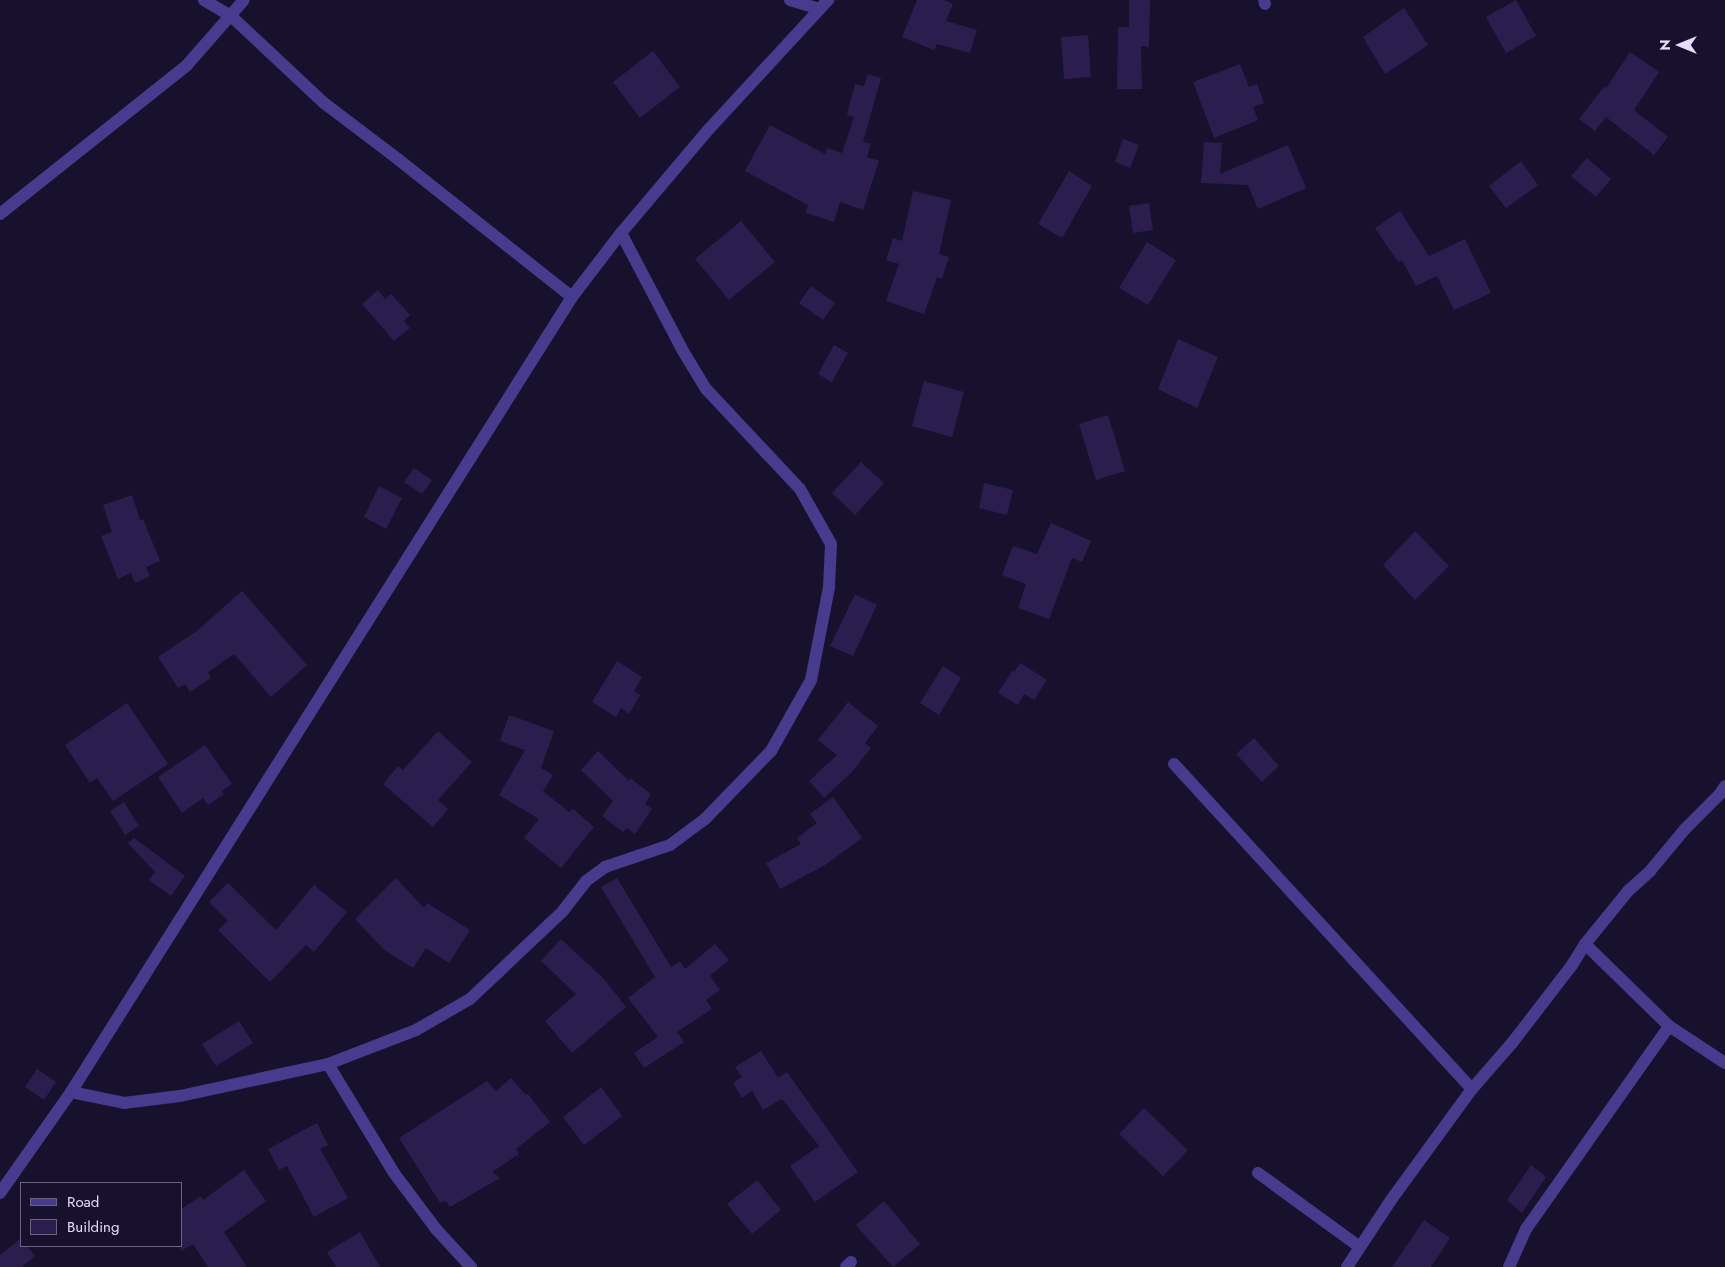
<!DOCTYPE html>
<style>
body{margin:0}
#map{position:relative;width:1725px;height:1267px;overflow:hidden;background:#18112d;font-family:Jost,sans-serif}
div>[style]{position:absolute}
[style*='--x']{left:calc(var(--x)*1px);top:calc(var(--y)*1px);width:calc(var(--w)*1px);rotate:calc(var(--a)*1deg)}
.building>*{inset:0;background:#2b1d4e}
.minor>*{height:12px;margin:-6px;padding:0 6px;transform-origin:6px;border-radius:6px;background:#463b8d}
.tertiary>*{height:12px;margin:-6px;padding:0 6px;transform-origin:6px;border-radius:6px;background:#463b8d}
span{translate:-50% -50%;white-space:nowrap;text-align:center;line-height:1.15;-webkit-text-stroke:4px #18112d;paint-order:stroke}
.legend{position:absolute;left:20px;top:1182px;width:162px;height:65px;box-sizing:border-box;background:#18112d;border:1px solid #6a6381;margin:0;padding:6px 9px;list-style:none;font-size:15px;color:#e4ddff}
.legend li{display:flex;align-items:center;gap:10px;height:25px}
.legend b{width:25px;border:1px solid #6a6381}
.north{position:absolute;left:1655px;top:20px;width:50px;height:50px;-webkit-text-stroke:4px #18112d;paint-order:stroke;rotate:270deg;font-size:14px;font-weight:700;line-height:20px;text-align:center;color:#e4ddff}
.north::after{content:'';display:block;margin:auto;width:18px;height:22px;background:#e4ddff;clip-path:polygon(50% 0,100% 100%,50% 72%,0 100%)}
</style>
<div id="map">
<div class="building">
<i style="clip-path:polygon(917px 0,944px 0,953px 4px,946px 21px,977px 30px,970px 53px,937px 44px,934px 50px,902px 37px)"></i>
<i style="clip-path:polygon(1129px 0,1150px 0,1149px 47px,1141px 46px,1142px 89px,1117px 89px,1118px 27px,1129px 27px)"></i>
<i style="clip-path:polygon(1516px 0,1536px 36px,1506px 53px,1486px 17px)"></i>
<i style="clip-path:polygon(1404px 8px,1428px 45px,1385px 74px,1363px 37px)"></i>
<i style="clip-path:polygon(1088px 35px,1091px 77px,1064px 79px,1061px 37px)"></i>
<i style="clip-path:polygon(653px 51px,680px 87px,640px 118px,613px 82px)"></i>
<i style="clip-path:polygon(1630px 52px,1659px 72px,1634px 110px,1668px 137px,1654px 155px,1606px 117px,1595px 131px,1579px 119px,1604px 87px,1606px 88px)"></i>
<i style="clip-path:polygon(1240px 64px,1249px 87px,1257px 84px,1264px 103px,1253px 107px,1258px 120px,1214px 138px,1193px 82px)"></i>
<i style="clip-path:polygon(868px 74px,881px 78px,863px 142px,871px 144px,867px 157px,879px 161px,863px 210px,840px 202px,834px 222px,806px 213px,808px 205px,745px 171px,770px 125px,825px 154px,827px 148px,842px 153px,854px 117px,847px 115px,855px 84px,864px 86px)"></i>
<i style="clip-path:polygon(1123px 139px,1139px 145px,1130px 168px,1115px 162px)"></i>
<i style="clip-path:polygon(1204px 142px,1222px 143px,1220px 174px,1288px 145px,1306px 188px,1258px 209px,1248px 185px,1201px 183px)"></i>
<i style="clip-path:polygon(1587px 158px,1611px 179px,1596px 197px,1571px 176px)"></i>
<i style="clip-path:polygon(1521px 161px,1538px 185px,1506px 208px,1489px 186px)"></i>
<i style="clip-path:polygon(1069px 171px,1092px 186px,1062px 238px,1038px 224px)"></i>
<i style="clip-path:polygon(913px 191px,951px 200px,939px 254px,949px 257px,942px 279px,937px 277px,924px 314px,886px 301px,899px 264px,886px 260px,893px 238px,902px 241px)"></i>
<i style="clip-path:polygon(1149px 203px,1153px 230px,1133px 233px,1129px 206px)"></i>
<i style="clip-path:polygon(1400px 211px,1429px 256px,1465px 239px,1491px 293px,1454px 310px,1437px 276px,1416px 286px,1402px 260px,1398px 262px,1375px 228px)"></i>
<i style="clip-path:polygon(741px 221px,775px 262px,729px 300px,695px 259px)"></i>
<i style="clip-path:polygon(1147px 242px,1176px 260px,1148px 305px,1119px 288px)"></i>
<i style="clip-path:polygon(811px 286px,835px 303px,823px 320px,799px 303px)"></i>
<i style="clip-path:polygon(378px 290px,385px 299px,391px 294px,410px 315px,404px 321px,410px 328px,394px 341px,362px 304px)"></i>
<i style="clip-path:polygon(1178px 339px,1218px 357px,1197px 408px,1158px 389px)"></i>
<i style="clip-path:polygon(834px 345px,848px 353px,832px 382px,818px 374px)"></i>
<i style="clip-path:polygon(924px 381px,964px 392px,952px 437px,912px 426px)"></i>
<i style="clip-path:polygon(1108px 415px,1125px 471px,1096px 480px,1079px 424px)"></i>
<i style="clip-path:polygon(861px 462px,884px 483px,855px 515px,832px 493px)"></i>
<i style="clip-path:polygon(414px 468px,432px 480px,422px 494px,404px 482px)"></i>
<i style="clip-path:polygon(984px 483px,1013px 490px,1007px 515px,979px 508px)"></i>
<i style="clip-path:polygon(379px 486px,402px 498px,386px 529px,364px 517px)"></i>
<i style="clip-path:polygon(132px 495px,140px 520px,143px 519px,160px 561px,146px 567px,150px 576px,135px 583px,131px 573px,118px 579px,101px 536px,112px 532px,103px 505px)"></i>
<i style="clip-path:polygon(1051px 523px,1091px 541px,1082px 562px,1072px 558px,1049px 619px,1018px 608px,1026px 584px,1002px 575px,1013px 546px,1037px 554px)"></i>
<i style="clip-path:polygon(1415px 531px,1449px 566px,1415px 600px,1383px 565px)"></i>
<i style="clip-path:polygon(242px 591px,307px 665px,271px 697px,234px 654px,208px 672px,211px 678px,190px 692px,185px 684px,178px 688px,158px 657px,198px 630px)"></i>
<i style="clip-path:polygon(855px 594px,877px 605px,853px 656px,830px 646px)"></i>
<i style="clip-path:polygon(617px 661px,642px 677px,634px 691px,640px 695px,629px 714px,621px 708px,616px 717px,592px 702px)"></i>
<i style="clip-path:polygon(1020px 663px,1047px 680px,1034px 700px,1024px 694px,1018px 705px,998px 693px,1012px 671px,1014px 672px)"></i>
<i style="clip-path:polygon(943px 666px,961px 678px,939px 715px,920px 703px)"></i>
<i style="clip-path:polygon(848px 702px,878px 726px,865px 743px,871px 748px,851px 773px,824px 798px,809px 781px,837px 755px,818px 740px)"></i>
<i style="clip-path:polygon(127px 703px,168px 764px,113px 801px,97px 778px,90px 783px,65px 745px)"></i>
<i style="clip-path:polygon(509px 715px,554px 731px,541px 768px,553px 775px,543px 791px,569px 812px,573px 809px,594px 827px,561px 868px,524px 838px,539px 819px,499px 795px,525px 750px,500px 741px)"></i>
<i style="clip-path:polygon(438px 731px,472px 762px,438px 800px,448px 809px,433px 827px,383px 784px,398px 766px,403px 770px)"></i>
<i style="clip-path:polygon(1254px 738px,1279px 766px,1262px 782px,1236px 754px)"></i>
<i style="clip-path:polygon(205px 745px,232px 784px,222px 791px,224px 794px,208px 805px,203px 798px,182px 813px,158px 777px)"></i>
<i style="clip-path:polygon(598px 751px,629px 781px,630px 778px,651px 794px,645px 804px,652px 809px,635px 834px,627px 828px,623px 832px,602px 816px,613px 801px,581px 770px)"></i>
<i style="clip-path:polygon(833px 797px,862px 838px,825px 865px,780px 889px,766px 863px,801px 844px,797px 838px,817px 823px,810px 814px)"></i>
<i style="clip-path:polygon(124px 802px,139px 826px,125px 835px,110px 811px)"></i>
<i style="clip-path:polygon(134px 838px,185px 876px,171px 896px,149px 880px,155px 872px,128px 843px)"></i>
<i style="clip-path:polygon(396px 878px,424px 908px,427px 903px,470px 930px,449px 963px,426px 948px,413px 968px,383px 949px,355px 919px)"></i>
<i style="clip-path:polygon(617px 878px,671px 967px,680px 961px,685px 969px,715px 944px,729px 960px,710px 976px,720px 990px,706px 1000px,712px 1009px,677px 1032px,684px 1042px,644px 1068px,634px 1053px,658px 1037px,628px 998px,655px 977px,601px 887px)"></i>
<i style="clip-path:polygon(228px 883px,276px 930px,314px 885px,347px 912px,314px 952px,306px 945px,270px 982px,218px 930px,228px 921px,209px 902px)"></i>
<i style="clip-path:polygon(561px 939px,604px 979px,626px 1007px,572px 1053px,545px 1021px,576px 994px,541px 961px)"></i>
<i style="clip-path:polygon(239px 1021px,253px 1043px,216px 1066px,202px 1044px)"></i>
<i style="clip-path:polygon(761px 1051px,778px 1078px,787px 1072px,858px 1172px,815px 1202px,790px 1166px,819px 1146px,782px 1099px,763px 1110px,752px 1091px,742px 1098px,733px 1083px,742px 1077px,735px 1067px)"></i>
<i style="clip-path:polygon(37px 1069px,56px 1082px,44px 1100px,25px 1087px)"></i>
<i style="clip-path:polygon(511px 1078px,526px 1095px,528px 1094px,550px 1122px,516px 1149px,519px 1154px,492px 1172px,500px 1178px,450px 1207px,446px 1201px,440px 1203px,399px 1138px,487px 1081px,496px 1091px)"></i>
<i style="clip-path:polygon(601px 1087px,622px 1116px,584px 1145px,563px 1117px)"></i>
<i style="clip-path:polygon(1144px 1108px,1188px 1150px,1163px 1176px,1119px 1134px)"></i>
<i style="clip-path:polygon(317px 1123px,328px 1145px,320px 1149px,348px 1198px,314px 1217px,287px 1166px,279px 1170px,268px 1149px)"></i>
<i style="clip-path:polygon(1531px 1165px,1546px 1177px,1522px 1213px,1507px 1200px)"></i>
<i style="clip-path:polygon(244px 1170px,266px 1201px,224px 1232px,247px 1267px,208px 1267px,193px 1244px,181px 1251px,181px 1209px,201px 1196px,203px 1200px)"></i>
<i style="clip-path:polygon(757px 1180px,781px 1210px,752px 1234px,727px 1204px)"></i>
<i style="clip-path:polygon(884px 1201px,920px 1244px,893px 1267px,856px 1225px)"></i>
<i style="clip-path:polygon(1424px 1220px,1450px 1238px,1431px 1267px,1392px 1267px)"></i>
<i style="clip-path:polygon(360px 1232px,380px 1267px,336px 1267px,327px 1252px)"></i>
<i style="clip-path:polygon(21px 1238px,21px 1246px,27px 1246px,35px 1256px,22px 1267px,0 1267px,0 1255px)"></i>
</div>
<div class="minor">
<i style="--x:204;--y:0;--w:31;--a:31"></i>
<i style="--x:231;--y:16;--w:127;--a:43.1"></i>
<i style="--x:324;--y:103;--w:94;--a:37.2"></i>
<i style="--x:399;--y:160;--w:221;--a:38.4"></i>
<i style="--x:790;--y:0;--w:31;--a:17"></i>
<i style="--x:1264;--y:0;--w:4;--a:76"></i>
<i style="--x:0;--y:214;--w:239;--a:-38.5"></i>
<i style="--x:187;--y:65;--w:86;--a:-48.8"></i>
<i style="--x:1174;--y:764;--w:441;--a:47.5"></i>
<i style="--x:1585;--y:944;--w:117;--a:44.3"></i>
<i style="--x:1669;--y:1026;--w:67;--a:33.5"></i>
<i style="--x:328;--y:1064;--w:127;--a:58.8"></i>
<i style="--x:394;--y:1173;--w:70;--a:53.1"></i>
<i style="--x:436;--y:1229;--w:52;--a:47.4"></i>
<i style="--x:71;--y:1092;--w:54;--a:11.7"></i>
<i style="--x:124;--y:1103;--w:56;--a:-7.1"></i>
<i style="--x:180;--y:1096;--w:151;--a:-12.2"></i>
<i style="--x:328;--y:1064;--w:94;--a:-21.1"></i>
<i style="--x:416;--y:1030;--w:62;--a:-29.9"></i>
<i style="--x:470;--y:999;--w:127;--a:-43.4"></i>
<i style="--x:562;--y:912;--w:39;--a:-52"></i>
<i style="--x:586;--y:881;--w:24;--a:-36"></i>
<i style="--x:605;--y:867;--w:69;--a:-18.7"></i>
<i style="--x:670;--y:845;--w:44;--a:-36.6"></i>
<i style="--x:705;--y:819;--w:95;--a:-45.9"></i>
<i style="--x:771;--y:751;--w:81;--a:-60.6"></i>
<i style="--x:811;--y:680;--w:95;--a:-79"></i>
<i style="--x:829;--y:587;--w:43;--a:-87.3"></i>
<i style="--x:831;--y:544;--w:63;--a:-119.4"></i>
<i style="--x:800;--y:489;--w:137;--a:-133.2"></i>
<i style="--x:706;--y:389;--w:44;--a:-121.2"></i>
<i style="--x:683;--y:351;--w:133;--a:-117.7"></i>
<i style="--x:1258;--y:1173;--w:126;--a:36"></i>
<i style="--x:846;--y:1267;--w:7;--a:-45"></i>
<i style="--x:1347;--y:1267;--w:80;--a:-56.7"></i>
<i style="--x:1391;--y:1200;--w:137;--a:-53.9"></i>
<i style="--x:1472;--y:1089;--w:61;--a:-49"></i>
<i style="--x:1512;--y:1043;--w:98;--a:-52.4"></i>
<i style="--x:1572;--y:965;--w:25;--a:-58"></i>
<i style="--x:1585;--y:944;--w:68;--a:-50.9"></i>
<i style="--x:1628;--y:891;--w:30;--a:-42"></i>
<i style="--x:1650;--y:871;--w:55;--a:-50.2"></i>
<i style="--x:1685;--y:829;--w:49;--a:-45"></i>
<i style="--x:1720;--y:794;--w:9;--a:-58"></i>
<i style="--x:1509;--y:1267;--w:42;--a:-65.9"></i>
<i style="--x:1526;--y:1229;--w:248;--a:-54.8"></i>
</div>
<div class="tertiary">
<i style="--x:0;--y:1193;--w:123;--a:-54.9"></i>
<i style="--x:71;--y:1092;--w:940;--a:-57.78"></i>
<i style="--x:572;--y:297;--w:81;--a:-52.6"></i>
<i style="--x:621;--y:233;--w:136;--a:-49.8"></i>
<i style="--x:709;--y:129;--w:176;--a:-47.3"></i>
</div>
<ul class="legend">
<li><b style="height:6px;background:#463b8d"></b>Road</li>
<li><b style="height:14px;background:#2b1d4e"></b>Building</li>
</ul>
<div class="north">N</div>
</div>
